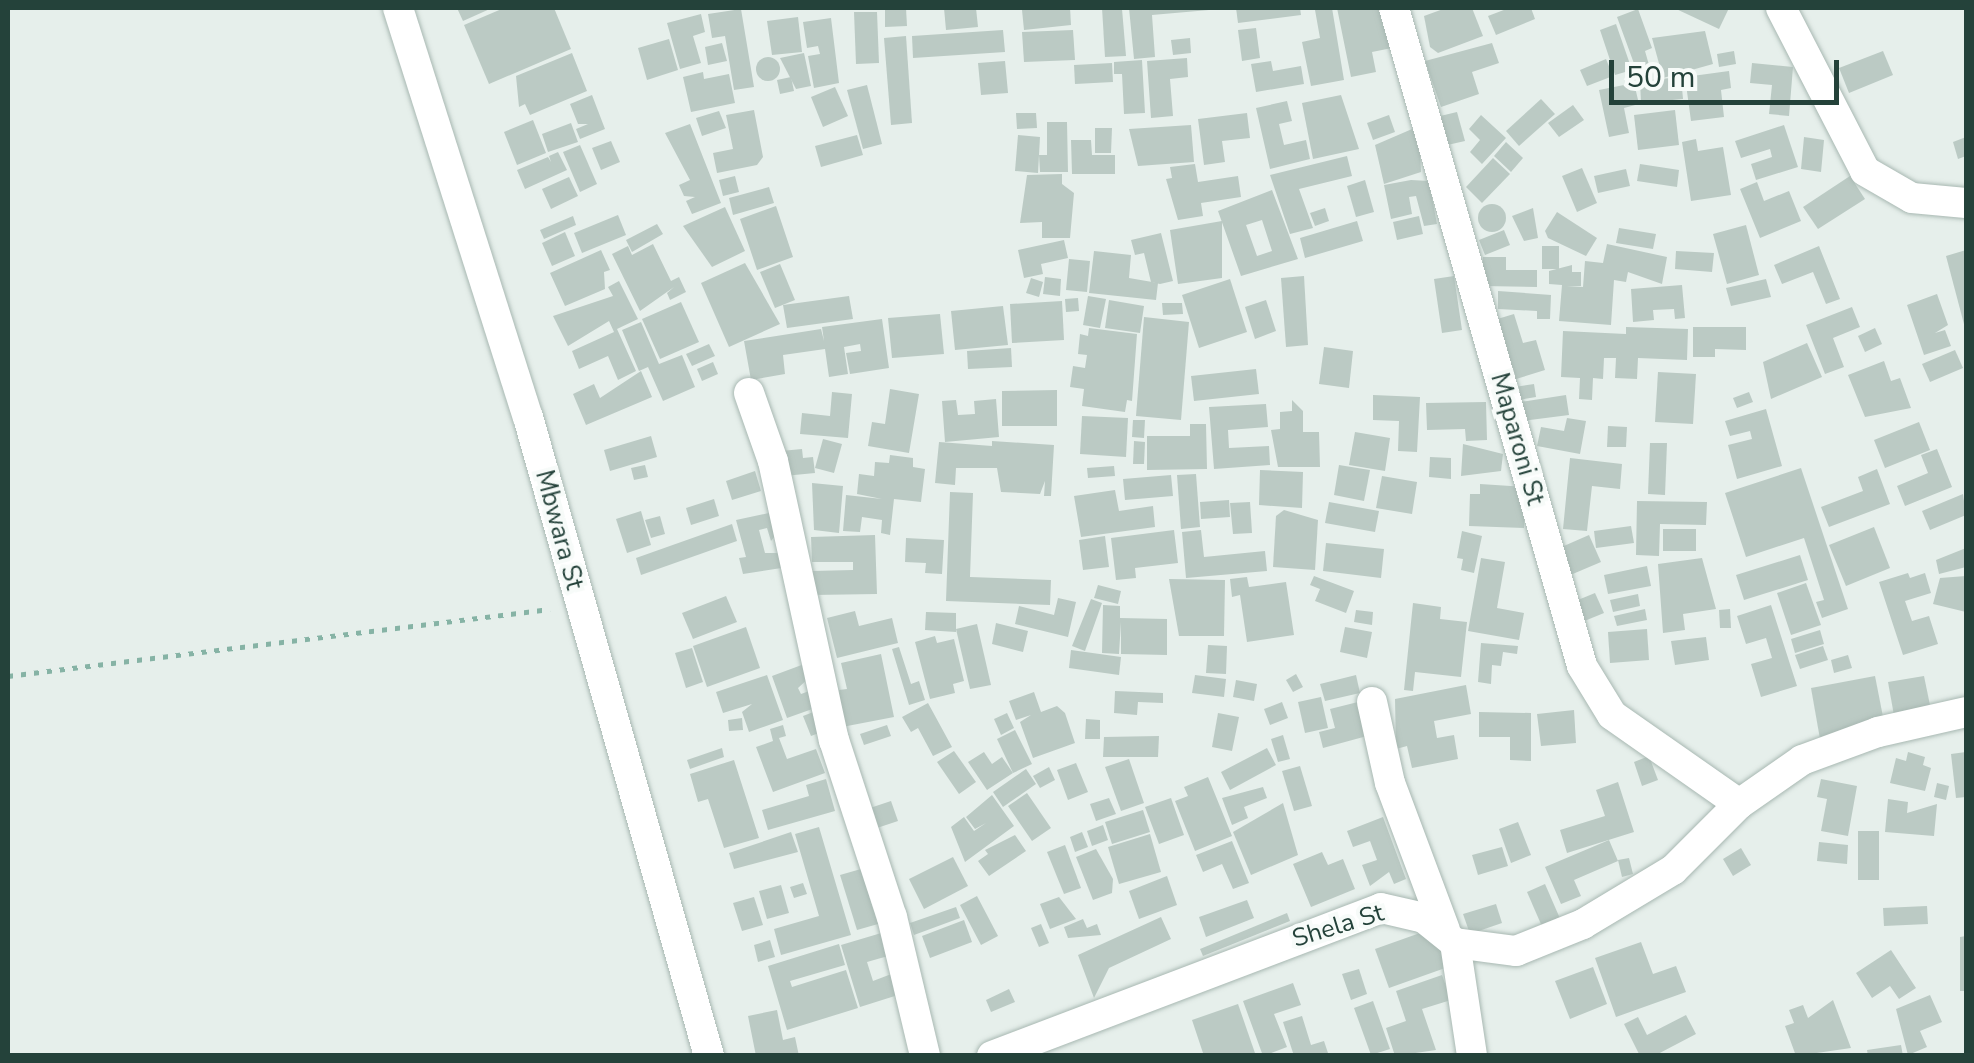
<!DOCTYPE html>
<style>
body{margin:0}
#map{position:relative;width:1974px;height:1063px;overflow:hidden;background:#e6efeb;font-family:"Nunito Sans",sans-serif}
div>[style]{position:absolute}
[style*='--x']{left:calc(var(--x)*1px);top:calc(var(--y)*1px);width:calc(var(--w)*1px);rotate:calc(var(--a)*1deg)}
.building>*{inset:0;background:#bbcac4}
.round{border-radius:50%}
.path>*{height:5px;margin-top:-2.5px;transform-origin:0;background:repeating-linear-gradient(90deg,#86b3a5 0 5px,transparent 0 13px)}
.roads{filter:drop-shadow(0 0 2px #a8b8b2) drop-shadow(0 0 2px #a8b8b2)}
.minor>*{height:30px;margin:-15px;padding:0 15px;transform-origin:15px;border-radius:15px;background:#fff}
span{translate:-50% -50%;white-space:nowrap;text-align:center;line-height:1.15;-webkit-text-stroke:8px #f7fbf9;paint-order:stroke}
.street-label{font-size:25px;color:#24423a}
.frame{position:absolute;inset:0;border:10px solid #24423a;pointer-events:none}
.scale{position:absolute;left:1609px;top:60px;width:230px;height:45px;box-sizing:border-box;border:5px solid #24423a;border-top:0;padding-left:12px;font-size:30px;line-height:35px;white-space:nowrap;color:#24423a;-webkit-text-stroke:8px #f7fbf9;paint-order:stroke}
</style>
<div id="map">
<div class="building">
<i style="clip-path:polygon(457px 8px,492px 8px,463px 21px)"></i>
<i style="clip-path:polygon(504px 8px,554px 8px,571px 49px,489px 84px,464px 25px)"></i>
<i style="clip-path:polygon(885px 8px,906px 8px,907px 26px,885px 27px)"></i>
<i style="clip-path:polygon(944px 8px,976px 8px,978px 27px,946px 30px)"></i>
<i style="clip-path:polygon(1049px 8px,1070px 8px,1071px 25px,1024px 30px,1022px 10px)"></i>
<i style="clip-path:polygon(1102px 8px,1122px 9px,1126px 56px,1105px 57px)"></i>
<i style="clip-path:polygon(1129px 8px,1209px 8px,1209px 10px,1152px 15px,1155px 57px,1134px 59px)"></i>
<i style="clip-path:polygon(1236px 8px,1300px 8px,1301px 15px,1238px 23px)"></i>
<i style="clip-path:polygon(1332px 8px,1344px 80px,1311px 86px,1302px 42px,1320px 38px,1315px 10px)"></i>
<i style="clip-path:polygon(1337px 8px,1383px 8px,1392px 48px,1372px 52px,1376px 72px,1351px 77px)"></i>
<i style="clip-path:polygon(1446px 8px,1472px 8px,1483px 36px,1438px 53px,1430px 47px,1424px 16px)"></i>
<i style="clip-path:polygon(1509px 8px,1531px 8px,1535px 19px,1496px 35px,1488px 16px)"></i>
<i style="clip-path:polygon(1674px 8px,1729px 8px,1719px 29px)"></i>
<i style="clip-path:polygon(741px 9px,754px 87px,734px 90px,725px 36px,712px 38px,708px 14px)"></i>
<i style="clip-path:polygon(1638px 9px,1652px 48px,1645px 51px,1649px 65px,1636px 69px,1617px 17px)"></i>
<i style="clip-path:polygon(854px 12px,877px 12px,879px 63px,856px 64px)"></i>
<i style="clip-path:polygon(701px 14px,705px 32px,693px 36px,701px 63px,680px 69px,667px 23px)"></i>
<i style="clip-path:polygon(798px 17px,802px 52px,772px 55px,767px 21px)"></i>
<i style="clip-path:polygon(831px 18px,839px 83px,814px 88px,808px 56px,820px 54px,818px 46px,807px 48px,803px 22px)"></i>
<i style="clip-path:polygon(1616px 24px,1632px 70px,1615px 75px,1600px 30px)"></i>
<i style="clip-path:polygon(1256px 28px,1260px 58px,1242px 61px,1238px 30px)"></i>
<i style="clip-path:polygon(1003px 30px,1005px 52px,913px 58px,912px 36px)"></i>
<i style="clip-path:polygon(1073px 30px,1075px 60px,1024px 62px,1022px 32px)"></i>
<i style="clip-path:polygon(1705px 31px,1713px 64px,1663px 78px,1652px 38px)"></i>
<i style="clip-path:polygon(906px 36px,912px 123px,891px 125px,884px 38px)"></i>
<i style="clip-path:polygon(1190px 38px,1191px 53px,1173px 55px,1171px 40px)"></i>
<i style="clip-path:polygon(669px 39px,678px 70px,647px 80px,638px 48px)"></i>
<i style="clip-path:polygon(722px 43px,727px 61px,708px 65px,705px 47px)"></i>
<i style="clip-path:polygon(1492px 43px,1499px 63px,1472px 72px,1479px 94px,1441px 107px,1425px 61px)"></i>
<i style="clip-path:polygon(1734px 51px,1736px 64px,1719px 67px,1717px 54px)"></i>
<i style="clip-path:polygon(1883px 51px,1893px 75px,1849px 93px,1839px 68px)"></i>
<i style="clip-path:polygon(572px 53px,587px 91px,530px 115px,525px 104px,519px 107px,516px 76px)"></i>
<i style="clip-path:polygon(804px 53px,811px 86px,796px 89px,780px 58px)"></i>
<i class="round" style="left:756px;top:57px;width:24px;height:24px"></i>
<i style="clip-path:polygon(1187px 58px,1188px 77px,1170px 79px,1173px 116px,1151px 118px,1147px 61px)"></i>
<i style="clip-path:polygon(1606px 59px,1613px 76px,1587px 86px,1580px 70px)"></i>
<i style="clip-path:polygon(1142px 60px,1145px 113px,1124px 114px,1122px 74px,1114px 74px,1114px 62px)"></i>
<i style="clip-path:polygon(1005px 61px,1008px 93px,981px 95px,978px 63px)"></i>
<i style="clip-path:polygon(1271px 61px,1273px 71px,1301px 66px,1304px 84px,1256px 92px,1251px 64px)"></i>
<i style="clip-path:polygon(1112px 63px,1113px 82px,1075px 84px,1074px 65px)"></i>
<i style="clip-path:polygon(1752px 63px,1793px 67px,1789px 116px,1769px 114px,1772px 85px,1750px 83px)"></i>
<i style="clip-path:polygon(1729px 71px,1731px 88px,1721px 90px,1724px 117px,1691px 121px,1685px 77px)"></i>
<i style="clip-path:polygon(703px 72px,704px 79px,729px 74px,735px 103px,691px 112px,683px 77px)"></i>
<i style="clip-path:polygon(791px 77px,794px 91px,780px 94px,777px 80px)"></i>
<i style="clip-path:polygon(1681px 77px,1683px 99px,1641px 103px,1640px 81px)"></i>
<i style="clip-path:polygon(1634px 83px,1639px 104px,1624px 108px,1629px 133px,1609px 137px,1599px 90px)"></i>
<i style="clip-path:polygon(867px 85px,882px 144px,863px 149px,847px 90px)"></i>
<i style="clip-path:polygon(835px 87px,848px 116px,823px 127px,811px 97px)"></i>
<i style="clip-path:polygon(592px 95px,605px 129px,580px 139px,576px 129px,588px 124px,578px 124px,570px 104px)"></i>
<i style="clip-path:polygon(1341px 95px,1359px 149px,1313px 159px,1302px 103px)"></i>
<i style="clip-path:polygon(1541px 99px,1555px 114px,1519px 146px,1506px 131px)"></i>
<i style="clip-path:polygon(1287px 101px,1292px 121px,1279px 124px,1284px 145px,1306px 140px,1310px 159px,1270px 169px,1256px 108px)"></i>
<i style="clip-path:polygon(1573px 105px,1584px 120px,1559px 137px,1548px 123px)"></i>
<i style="clip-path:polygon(754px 110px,763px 157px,757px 165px,717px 173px,713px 153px,733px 149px,726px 115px)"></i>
<i style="clip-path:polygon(1675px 110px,1679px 145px,1638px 150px,1634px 115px)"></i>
<i style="clip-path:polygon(719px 111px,726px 128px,702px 136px,696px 118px)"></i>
<i style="clip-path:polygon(1457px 112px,1465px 141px,1443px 146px,1436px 117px)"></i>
<i style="clip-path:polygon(1016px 113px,1036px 113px,1037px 128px,1017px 129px)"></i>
<i style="clip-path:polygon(1247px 113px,1250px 138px,1222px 141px,1225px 162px,1204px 165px,1198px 119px)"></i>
<i style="clip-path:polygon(1389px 115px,1395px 132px,1373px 140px,1367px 123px)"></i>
<i style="clip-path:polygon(1481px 115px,1506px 138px,1482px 164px,1470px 152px,1480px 140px,1469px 129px)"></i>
<i style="clip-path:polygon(533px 120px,546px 153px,517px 165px,504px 132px)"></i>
<i style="clip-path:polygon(1047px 122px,1067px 122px,1068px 172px,1040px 172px,1039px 155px,1047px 155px)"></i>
<i style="clip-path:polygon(571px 123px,578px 142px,548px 152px,542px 134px)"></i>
<i style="clip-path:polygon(690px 124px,721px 203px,692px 214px,686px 201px,695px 197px,684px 196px,679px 185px,690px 180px,665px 133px)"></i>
<i style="clip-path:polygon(1191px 125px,1194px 162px,1138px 166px,1129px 129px)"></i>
<i style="clip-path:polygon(1784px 125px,1798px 167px,1756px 180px,1751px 164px,1772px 157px,1770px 149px,1741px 158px,1735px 141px)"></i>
<i style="clip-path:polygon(1419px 126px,1421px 172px,1384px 184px,1375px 145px)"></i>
<i style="clip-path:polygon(1095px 128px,1112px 128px,1111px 153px,1095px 153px)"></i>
<i style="clip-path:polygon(857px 135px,863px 155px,821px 167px,815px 146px)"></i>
<i style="clip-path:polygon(1018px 135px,1040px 137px,1038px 173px,1015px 171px)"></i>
<i style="clip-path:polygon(1804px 137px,1824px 140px,1821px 172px,1801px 169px)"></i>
<i style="clip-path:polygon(1966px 137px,1966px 156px,1958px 159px,1953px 142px)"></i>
<i style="clip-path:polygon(1696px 139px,1698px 151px,1723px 147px,1731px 195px,1691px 201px,1682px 142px)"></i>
<i style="clip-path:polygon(1071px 140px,1091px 140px,1092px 155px,1115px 155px,1115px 174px,1072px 174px)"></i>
<i style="clip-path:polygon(611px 141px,620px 162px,601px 170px,592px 148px)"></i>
<i style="clip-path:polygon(1506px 142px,1523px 158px,1511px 172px,1494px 156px)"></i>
<i style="clip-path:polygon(580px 145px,597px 184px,580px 192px,563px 152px)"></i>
<i style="clip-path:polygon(558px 152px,567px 170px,525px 189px,517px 170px,548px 157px,551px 162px,549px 156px)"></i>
<i style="clip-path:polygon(1347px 156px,1352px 176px,1299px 189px,1313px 228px,1290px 234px,1270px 175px)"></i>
<i style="clip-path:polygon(1493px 158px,1510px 174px,1482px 203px,1466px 187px)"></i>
<i style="clip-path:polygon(1195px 164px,1198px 182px,1238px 176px,1241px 197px,1201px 203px,1203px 216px,1178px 220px,1166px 179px,1172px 178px,1170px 167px)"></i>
<i style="clip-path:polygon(1640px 164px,1679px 170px,1677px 187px,1637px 181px)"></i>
<i style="clip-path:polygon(1582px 168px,1597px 203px,1577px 212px,1562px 176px)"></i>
<i style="clip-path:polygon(1626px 169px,1630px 186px,1598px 193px,1594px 176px)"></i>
<i style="clip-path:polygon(1062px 174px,1062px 184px,1074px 193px,1070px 238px,1042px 238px,1042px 222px,1020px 223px,1027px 175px)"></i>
<i style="clip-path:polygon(735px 176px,739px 192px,723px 196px,719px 180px)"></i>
<i style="clip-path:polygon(1850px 176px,1865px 199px,1818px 229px,1803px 207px)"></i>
<i style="clip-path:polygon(569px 177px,578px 196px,551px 209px,542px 189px)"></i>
<i style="clip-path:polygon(1365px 180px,1374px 212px,1356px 217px,1347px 186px)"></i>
<i style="clip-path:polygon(1411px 180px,1429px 181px,1437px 224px,1424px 226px,1416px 196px,1409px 197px,1412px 214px,1391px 219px,1384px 185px)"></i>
<i style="clip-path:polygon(1757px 182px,1764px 201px,1789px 191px,1801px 221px,1760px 238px,1740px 189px)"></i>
<i style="clip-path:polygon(769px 187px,774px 203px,733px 215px,729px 198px)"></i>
<i style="clip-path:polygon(evenodd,1272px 190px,1298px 259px,1241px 276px,1218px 211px,1272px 190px,1262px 220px,1272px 251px,1257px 256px,1246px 225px,1262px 220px)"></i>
<i class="round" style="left:1478px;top:204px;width:28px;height:28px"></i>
<i style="clip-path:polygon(776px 206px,793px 257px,757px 270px,740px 219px)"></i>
<i style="clip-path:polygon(725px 207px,745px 251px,712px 267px,683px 226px)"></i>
<i style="clip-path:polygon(1325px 208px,1329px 221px,1315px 226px,1310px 213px)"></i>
<i style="clip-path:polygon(1533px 208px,1538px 238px,1524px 241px,1512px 216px)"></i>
<i style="clip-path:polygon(1557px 212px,1597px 238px,1586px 256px,1548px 238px,1545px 231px)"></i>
<i style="clip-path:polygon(618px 215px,626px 235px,582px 253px,574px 233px)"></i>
<i style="clip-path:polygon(573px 216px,576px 225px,544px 239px,540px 230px)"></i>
<i style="clip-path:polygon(1419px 216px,1423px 234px,1397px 240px,1393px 222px)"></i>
<i style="clip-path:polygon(1222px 221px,1222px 278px,1178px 284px,1170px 230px)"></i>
<i style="clip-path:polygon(1357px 221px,1363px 241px,1305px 258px,1300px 238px)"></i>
<i style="clip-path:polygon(657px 224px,663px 234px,632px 252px,626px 240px)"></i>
<i style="clip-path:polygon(1746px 225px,1759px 275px,1727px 284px,1713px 234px)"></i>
<i style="clip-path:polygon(1619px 228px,1656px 234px,1653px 249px,1616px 243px)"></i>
<i style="clip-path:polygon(1504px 230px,1510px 245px,1485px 255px,1479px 240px)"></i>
<i style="clip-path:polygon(565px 232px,575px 256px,552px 266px,542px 243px)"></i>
<i style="clip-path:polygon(1161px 233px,1173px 281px,1160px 284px,1151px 282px,1144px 253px,1135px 255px,1131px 240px)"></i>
<i style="clip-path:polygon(1064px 240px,1068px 258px,1041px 264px,1043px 274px,1024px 278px,1018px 250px)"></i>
<i style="clip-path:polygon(653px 244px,671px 281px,679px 277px,686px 292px,670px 300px,667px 293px,674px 287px,640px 311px,612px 254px,628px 246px,632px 255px)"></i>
<i style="clip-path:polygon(1607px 244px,1667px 257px,1662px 284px,1628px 272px,1626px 282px,1614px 280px,1611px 325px,1559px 321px,1562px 285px,1549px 284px,1549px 271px,1572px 265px,1572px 272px,1581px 272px,1581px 286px,1567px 286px,1583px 287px,1585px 261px,1603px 263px)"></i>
<i style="clip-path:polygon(1542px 246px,1559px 246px,1559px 269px,1542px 269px)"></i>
<i style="clip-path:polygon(1819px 246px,1840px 299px,1826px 304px,1813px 272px,1782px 284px,1774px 265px)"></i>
<i style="clip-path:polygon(601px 250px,610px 270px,604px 272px,605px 289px,565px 306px,550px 273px)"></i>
<i style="clip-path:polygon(1966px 250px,1966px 328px,1965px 328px,1946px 256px)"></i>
<i style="clip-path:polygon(1094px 251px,1131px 255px,1129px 278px,1158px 283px,1156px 300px,1089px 293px)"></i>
<i style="clip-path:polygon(1676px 251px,1714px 253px,1712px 272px,1675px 269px)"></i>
<i style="clip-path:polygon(1483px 257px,1506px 257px,1506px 270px,1537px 270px,1537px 287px,1483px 286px)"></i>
<i style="clip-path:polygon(1069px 259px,1090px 261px,1087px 292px,1066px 290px)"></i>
<i style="clip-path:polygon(745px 263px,780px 324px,729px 347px,701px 283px)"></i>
<i style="clip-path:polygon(780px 264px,795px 300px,775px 308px,760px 272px)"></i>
<i style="clip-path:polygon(1304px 276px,1308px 345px,1286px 347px,1281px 278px)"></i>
<i style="clip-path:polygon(1454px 276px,1462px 330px,1442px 333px,1434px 279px)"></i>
<i style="clip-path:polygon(1045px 277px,1061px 279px,1060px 296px,1043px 294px)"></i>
<i style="clip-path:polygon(1031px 278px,1043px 282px,1039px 297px,1026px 293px)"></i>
<i style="clip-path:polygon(1230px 279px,1247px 332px,1199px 348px,1182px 295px)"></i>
<i style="clip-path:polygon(1766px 279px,1771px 297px,1731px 306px,1726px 288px)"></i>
<i style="clip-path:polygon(619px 281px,638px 319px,617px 329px,636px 371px,618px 380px,608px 356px,579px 369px,572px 351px,614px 332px,609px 321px,568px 346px,553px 316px,613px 296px,608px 287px)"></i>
<i style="clip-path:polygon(1682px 285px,1685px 318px,1675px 319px,1674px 309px,1653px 310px,1654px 320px,1633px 322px,1631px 289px)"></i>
<i style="clip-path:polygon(1498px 291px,1551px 295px,1550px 319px,1537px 319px,1537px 311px,1498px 309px)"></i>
<i style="clip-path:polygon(1937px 294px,1948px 325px,1935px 333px,1945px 330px,1951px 346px,1924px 355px,1907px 305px)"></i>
<i style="clip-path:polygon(849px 296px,853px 319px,787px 328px,783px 305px)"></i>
<i style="clip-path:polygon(1088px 296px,1106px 299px,1100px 328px,1083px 325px)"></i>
<i style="clip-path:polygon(1078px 298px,1079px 311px,1066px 312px,1065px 299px)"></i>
<i style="clip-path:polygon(1109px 300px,1144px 306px,1140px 333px,1105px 328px)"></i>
<i style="clip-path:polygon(1266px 300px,1276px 331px,1255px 339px,1245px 307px)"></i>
<i style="clip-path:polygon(1062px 301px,1064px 340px,1012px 343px,1010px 304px)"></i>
<i style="clip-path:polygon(681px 302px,699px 342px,660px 359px,642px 319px)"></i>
<i style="clip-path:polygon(1162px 303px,1182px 303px,1183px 314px,1163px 315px)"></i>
<i style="clip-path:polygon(1003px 306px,1008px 345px,955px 350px,951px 311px)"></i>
<i style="clip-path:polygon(1852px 307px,1860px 327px,1833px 338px,1844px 367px,1825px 374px,1806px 325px)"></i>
<i style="clip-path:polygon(940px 314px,944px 354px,892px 358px,888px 318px)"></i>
<i style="clip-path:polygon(1514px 314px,1523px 343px,1536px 340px,1545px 370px,1513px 380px,1494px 320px)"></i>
<i style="clip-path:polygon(1144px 317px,1189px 322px,1181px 420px,1136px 416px)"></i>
<i style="clip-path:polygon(882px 319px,889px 368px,850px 374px,846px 353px,861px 351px,860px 344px,844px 347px,848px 374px,829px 377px,825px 349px,783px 355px,785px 374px,751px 380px,744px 341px,821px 329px,824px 341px,822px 327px)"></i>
<i style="clip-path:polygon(641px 322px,659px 364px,682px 355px,695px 387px,663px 401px,648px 367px,639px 371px,622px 330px)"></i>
<i style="clip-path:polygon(1626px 327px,1688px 329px,1687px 360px,1638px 358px,1637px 379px,1615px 378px,1616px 358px,1604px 358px,1603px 379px,1593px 378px,1592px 400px,1579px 399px,1580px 378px,1561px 377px,1563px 331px,1626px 334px)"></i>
<i style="clip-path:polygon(1693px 327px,1746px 327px,1746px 350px,1715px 349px,1715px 357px,1693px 357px)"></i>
<i style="clip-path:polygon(1089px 328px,1137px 334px,1132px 401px,1127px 400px,1125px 412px,1082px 406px,1084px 389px,1070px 387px,1073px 366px,1085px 368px,1087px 355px,1078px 354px,1080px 334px,1088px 336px)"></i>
<i style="clip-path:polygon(1875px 328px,1882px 344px,1865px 352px,1858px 336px)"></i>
<i style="clip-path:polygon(1807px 343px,1822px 377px,1771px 399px,1763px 362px)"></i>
<i style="clip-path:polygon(709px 344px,715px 356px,692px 366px,686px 354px)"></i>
<i style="clip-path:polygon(1324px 347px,1353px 351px,1349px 388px,1319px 384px)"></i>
<i style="clip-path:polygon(1011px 348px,1012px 367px,968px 369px,967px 351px)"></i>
<i style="clip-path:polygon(1955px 350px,1963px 368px,1930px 382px,1922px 364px)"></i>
<i style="clip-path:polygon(1884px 361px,1891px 381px,1900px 378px,1911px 408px,1865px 417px,1848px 375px)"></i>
<i style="clip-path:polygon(713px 362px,718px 374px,702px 381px,697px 369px)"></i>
<i style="clip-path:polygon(1256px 369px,1259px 394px,1194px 401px,1191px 376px)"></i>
<i style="clip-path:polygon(641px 371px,652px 397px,586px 425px,573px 394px,594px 384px,600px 398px)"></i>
<i style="clip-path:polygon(1658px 372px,1696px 374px,1693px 424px,1655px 422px)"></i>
<i style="clip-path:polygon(1534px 384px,1536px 397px,1518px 400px,1515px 387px)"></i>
<i style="clip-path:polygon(890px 389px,919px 394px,909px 453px,868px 446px,872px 422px,885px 424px)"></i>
<i style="clip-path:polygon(1057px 390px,1057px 426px,1002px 426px,1002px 391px)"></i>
<i style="clip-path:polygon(832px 392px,852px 394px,848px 438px,800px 434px,802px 413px,830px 416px)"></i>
<i style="clip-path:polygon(1749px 392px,1753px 402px,1737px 408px,1733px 398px)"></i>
<i style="clip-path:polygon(1373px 395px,1420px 397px,1417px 452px,1398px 451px,1399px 421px,1373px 420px)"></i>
<i style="clip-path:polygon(1566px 395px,1569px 415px,1523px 421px,1520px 402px)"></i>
<i style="clip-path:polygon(996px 399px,999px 437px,945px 442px,942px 401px,956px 400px,958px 415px,975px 414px,974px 401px)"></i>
<i style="clip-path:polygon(1292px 400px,1303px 411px,1303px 432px,1319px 432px,1320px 467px,1278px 467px,1271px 430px,1280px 429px,1280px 412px,1292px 411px)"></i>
<i style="clip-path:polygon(1486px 402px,1487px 440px,1466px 441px,1465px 429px,1427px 430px,1426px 403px)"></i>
<i style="clip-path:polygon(1266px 404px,1268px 427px,1228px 430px,1229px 448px,1269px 446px,1270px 465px,1214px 469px,1209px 407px)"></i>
<i style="clip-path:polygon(1766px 409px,1782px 466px,1737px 479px,1728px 445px,1752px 439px,1750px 431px,1730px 436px,1725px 421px)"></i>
<i style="clip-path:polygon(1082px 416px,1128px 418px,1126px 457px,1080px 454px)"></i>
<i style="clip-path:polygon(1567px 418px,1586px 421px,1580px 454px,1537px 446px,1541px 427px,1564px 431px)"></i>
<i style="clip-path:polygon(1133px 420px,1145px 420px,1144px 438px,1132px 437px)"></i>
<i style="clip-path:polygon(1919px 422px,1930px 450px,1885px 468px,1874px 440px)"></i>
<i style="clip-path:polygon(1190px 424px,1206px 424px,1207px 469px,1147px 470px,1147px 436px,1190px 436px)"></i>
<i style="clip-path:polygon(1608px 426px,1627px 427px,1626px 447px,1607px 447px)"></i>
<i style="clip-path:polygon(1355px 432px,1390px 438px,1385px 471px,1349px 465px)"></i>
<i style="clip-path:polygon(651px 436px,657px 457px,610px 471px,604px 450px)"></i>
<i style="clip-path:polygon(823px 439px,842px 444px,834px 473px,815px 468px)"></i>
<i style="clip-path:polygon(992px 441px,1054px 445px,1051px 496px,1044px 496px,1045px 481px,1040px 494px,1001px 492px,997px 468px,956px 468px,955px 485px,935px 483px,939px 442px,992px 446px)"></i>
<i style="clip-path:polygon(1134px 441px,1145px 442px,1144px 464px,1133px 464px)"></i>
<i style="clip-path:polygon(1650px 443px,1667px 443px,1665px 495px,1648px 494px)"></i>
<i style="clip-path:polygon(1463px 444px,1503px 454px,1501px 471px,1461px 476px)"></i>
<i style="clip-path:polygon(802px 449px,803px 458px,813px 457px,815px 473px,784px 476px,781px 451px)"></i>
<i style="clip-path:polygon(1937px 449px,1952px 487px,1905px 506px,1897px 486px,1928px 473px,1921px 455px)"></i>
<i style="clip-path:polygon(890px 455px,913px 458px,913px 467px,925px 469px,921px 502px,894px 499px,890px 535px,881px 533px,882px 520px,862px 517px,860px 532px,843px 531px,846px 495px,882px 499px,857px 494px,859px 474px,874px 476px,875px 462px,889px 463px)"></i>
<i style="clip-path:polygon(1430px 457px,1451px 458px,1451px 479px,1429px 477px)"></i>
<i style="clip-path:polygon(1570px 458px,1622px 464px,1620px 489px,1592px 486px,1587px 531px,1563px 529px)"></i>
<i style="clip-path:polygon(645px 465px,648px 477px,634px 480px,631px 468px)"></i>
<i style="clip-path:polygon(1339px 465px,1370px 470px,1364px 501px,1334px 495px)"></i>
<i style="clip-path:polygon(1114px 466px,1115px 476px,1088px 478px,1087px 468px)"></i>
<i style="clip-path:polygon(1801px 468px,1848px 609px,1822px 618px,1816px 602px,1824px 600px,1804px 538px,1746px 557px,1725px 493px)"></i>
<i style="clip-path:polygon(1877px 469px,1890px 504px,1829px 527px,1821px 507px,1863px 491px,1858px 477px)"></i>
<i style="clip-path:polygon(1260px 470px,1303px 472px,1302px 508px,1259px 505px)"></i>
<i style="clip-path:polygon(755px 471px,761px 491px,732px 500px,726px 481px)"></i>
<i style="clip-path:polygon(1196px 474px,1200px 527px,1181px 529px,1177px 475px)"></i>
<i style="clip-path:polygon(1171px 475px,1173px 496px,1125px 500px,1123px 479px)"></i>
<i style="clip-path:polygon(1382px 476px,1417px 482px,1412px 514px,1376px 508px)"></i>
<i style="clip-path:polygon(812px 483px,843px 486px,839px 533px,814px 530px)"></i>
<i style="clip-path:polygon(1480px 484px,1526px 487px,1524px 528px,1469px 526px,1470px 494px,1480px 494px)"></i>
<i style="clip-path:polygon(1115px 490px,1119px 511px,1153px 506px,1155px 527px,1081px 537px,1074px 496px)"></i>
<i style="clip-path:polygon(950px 492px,973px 493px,970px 577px,1051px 580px,1050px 605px,946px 601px)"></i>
<i style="clip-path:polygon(1963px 494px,1966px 515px,1930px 530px,1922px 511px)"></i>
<i style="clip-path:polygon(714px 499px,719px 516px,691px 525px,686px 508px)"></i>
<i style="clip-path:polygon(1229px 500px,1230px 517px,1201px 519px,1200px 502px)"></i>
<i style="clip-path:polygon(1637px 501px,1707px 502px,1706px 525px,1660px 524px,1659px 556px,1636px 555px)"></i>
<i style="clip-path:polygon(1250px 502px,1252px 533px,1233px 534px,1230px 503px)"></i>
<i style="clip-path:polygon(1329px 502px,1379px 511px,1375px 532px,1325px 523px)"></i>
<i style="clip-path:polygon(1284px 510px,1318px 520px,1315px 570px,1273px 567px,1276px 516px)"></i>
<i style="clip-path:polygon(641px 511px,651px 545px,627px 553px,616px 519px)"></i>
<i style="clip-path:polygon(769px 513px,775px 536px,771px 541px,767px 528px,759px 530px,765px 553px,781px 553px,788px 567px,743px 574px,739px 558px,746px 557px,736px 520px)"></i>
<i style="clip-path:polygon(660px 516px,665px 534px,651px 538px,645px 520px)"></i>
<i style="clip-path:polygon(732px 524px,737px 541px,641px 575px,636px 558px)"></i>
<i style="clip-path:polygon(1631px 526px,1634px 543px,1596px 548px,1594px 531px)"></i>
<i style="clip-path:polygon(1874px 527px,1890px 568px,1846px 586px,1829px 545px)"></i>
<i style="clip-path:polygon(1663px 529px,1696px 529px,1696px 551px,1663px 551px)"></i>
<i style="clip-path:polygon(1174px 530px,1178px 563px,1135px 568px,1136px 578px,1116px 580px,1111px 538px)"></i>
<i style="clip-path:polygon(1201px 530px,1204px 557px,1265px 551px,1267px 571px,1186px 578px,1182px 532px)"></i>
<i style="clip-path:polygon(1462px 531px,1482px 536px,1474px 573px,1461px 570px,1463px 559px,1457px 558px)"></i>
<i style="clip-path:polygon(875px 535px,877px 594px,813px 595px,812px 571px,853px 570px,853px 562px,812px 562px,811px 537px)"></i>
<i style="clip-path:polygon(1589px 535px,1601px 562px,1568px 576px,1557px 549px)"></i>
<i style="clip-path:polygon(1105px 536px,1109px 567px,1083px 570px,1079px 540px)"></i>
<i style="clip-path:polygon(906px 538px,944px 540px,942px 574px,925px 573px,926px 563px,905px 562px)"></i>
<i style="clip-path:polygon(1326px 543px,1384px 549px,1381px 578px,1323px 571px)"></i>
<i style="clip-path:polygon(1966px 548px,1966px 567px,1939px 574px,1936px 560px)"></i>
<i style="clip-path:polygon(1800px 555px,1808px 580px,1744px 600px,1736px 575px)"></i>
<i style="clip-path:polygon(1481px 558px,1505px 562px,1497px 608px,1524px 613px,1519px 640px,1468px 631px)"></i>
<i style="clip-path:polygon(1702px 558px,1716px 609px,1683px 614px,1685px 630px,1663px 633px,1658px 564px)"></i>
<i style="clip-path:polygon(1647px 566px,1651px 586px,1608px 594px,1604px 575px)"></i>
<i style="clip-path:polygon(1908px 573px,1910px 578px,1925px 573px,1931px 593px,1905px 601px,1912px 621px,1929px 616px,1938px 644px,1903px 655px,1879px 582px)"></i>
<i style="clip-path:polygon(1314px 576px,1354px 591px,1346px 613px,1315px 601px,1320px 589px,1310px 585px)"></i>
<i style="clip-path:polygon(1966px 576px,1966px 612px,1933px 604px,1940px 578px)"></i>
<i style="clip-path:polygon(1247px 577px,1249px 587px,1286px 582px,1294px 635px,1247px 642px,1240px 595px,1232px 597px,1230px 579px)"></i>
<i style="clip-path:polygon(1169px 579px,1225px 580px,1224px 636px,1179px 636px)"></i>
<i style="clip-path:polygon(1806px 583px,1821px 625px,1791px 635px,1777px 593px)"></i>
<i style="clip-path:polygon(1098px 585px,1121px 591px,1118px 604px,1094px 598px)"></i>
<i style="clip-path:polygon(1595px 593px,1604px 613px,1582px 622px,1573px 602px)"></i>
<i style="clip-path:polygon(1638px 594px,1640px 606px,1613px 612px,1610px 600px)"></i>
<i style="clip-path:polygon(726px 596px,737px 622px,693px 639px,682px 613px)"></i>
<i style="clip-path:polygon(1058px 598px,1076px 602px,1068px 637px,1015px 624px,1019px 606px,1054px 615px)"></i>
<i style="clip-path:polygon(1091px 599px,1102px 603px,1085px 651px,1072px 646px)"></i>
<i style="clip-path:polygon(1413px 603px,1441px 607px,1440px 619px,1467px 622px,1461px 677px,1415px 672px,1413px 691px,1404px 690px)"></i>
<i style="clip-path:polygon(1103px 605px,1120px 606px,1120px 618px,1167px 619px,1167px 655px,1121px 654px,1121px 622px,1119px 654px,1102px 653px)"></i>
<i style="clip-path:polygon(1771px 605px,1797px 686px,1761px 697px,1751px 664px,1772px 658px,1766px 638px,1746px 644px,1737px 616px)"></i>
<i style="clip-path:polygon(1645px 609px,1647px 620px,1617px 626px,1614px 616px)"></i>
<i style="clip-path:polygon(1730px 609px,1731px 628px,1720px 628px,1719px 610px)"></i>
<i style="clip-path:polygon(1356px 610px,1373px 612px,1372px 625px,1354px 622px)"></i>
<i style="clip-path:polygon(855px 611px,859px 626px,892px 618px,898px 643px,837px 658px,827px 618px)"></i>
<i style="clip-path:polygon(926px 612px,956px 613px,956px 632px,925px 630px)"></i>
<i style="clip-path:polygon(996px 623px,1028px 631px,1023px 652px,992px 644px)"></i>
<i style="clip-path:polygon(977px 624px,991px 685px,970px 689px,956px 629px)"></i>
<i style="clip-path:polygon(746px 627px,760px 668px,707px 687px,693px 646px)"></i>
<i style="clip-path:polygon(1345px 627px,1372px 632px,1367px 658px,1340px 652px)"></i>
<i style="clip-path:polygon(1647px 629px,1649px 660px,1610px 663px,1608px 632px)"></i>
<i style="clip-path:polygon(1820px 630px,1824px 644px,1795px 653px,1791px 639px)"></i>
<i style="clip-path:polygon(935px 636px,937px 643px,954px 639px,964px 681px,953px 684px,955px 693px,930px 699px,915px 642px)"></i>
<i style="clip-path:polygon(1706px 637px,1709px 660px,1675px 665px,1671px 641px)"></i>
<i style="clip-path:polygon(1481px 643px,1518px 646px,1517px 654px,1503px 652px,1501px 666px,1492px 665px,1491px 684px,1478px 682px)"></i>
<i style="clip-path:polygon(1208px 645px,1227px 646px,1226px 674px,1206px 673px)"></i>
<i style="clip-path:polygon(1823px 646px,1828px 660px,1800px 669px,1795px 655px)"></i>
<i style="clip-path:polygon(899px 647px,911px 684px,919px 681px,925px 700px,909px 705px,892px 649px)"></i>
<i style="clip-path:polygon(692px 648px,703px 682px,686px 688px,675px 653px)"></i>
<i style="clip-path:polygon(1071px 650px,1121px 657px,1119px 675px,1069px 668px)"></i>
<i style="clip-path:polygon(881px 654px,894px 717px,842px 727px,839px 690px,847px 689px,841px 663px)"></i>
<i style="clip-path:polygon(1848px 655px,1852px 668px,1834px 673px,1831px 660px)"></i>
<i style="clip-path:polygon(807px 663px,811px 676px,798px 688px,801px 694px,812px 690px,818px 707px,787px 718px,772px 676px)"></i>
<i style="clip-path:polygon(1296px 674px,1303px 687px,1293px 692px,1286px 680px)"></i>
<i style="clip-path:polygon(767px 675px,783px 720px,749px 732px,742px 712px,752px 704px,723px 713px,716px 692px)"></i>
<i style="clip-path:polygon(1195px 675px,1226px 679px,1224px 697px,1192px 693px)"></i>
<i style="clip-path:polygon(1356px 675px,1360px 693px,1325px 701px,1320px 684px)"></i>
<i style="clip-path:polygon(1875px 676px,1885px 727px,1820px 739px,1811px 688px)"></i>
<i style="clip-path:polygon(1924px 676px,1932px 715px,1895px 721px,1888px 682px)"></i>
<i style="clip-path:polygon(1236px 680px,1257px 684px,1254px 701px,1233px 697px)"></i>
<i style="clip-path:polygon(1466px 685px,1471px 714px,1434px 721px,1437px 738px,1454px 735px,1458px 759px,1412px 768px,1407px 746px,1396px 749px,1395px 699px)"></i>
<i style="clip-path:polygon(1115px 691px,1163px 693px,1163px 703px,1138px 702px,1137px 715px,1114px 713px)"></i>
<i style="clip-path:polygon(1034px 692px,1041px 712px,1057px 706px,1065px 713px,1075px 743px,1033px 758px,1020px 722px,1031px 715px,1016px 720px,1009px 701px)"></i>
<i style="clip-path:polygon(1321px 697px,1328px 728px,1305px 733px,1298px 702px)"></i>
<i style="clip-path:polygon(1282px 702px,1288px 718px,1270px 725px,1264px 709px)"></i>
<i style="clip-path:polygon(1358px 702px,1367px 736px,1323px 748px,1319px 732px,1335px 728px,1330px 709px)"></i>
<i style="clip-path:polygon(928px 703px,952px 747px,933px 756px,918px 728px,911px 732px,902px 717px)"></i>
<i style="clip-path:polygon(1574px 710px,1576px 743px,1541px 746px,1537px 714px)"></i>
<i style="clip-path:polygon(816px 711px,824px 731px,811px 736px,803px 716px)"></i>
<i style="clip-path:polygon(1479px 712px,1531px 713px,1531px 761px,1510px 760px,1510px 737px,1479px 737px)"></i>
<i style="clip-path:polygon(1007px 713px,1014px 728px,1001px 735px,994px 719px)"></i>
<i style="clip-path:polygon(1218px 713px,1239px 717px,1232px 751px,1212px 747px)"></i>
<i style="clip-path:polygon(742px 718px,743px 730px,729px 731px,728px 720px)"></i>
<i style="clip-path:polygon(1086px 719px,1100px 720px,1100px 739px,1085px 739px)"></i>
<i style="clip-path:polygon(783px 725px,786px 736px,779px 738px,787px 759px,816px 749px,825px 773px,773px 792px,756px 747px,773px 741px,770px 729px)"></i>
<i style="clip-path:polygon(887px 725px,891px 736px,864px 745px,860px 734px)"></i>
<i style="clip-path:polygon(1015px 730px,1032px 764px,1013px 773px,997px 739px)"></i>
<i style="clip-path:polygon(1283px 735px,1290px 759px,1278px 762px,1271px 739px)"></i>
<i style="clip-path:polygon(1159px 736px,1158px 757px,1103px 757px,1104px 737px)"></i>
<i style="clip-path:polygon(722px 748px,724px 757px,690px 769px,687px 760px)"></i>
<i style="clip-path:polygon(1267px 748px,1276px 765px,1230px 790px,1221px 772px)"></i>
<i style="clip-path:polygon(954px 751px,976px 782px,959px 794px,937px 762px)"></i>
<i style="clip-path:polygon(984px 752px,992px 764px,1002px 757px,1013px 773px,987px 790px,968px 762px)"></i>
<i style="clip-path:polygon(1908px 752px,1925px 757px,1923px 765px,1931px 768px,1925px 791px,1890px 783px,1896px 758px,1906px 761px)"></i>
<i style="clip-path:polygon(1966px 752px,1966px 797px,1956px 798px,1951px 754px)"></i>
<i style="clip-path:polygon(1649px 756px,1658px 780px,1642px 786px,1634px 762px)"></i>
<i style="clip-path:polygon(1129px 759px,1144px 803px,1121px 811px,1105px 767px)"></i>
<i style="clip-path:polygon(734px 760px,759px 838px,724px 848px,708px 799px,698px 802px,690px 774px)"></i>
<i style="clip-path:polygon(1076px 763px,1088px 792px,1068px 800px,1057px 770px)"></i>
<i style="clip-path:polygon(1300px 766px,1312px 806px,1294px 811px,1282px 771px)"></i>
<i style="clip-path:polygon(1049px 767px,1055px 780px,1040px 788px,1033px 776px)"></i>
<i style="clip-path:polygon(1026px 769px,1036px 784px,1003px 807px,993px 792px)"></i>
<i style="clip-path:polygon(1208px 777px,1232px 836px,1195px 851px,1175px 801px,1188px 796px,1184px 787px)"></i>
<i style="clip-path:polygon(826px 779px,835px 811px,768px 830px,762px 810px,809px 796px,806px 785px)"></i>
<i style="clip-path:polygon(1821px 779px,1857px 786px,1848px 836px,1821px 831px,1827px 799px,1817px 797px)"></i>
<i style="clip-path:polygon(1618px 782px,1634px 832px,1567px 853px,1560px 830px,1605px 816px,1596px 790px)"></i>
<i style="clip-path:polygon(1937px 783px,1949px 786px,1946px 800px,1934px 797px)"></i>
<i style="clip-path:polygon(1263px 787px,1267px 798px,1244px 807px,1248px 818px,1232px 825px,1222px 798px)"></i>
<i style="clip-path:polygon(1027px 793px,1051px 828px,1032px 841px,1008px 806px)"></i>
<i style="clip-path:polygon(992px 795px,1014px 826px,965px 862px,951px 827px,964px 817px,974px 831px,986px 823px,975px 829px,966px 817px)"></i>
<i style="clip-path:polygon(1109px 798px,1116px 814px,1096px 821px,1090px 804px)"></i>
<i style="clip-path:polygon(1171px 798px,1184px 835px,1159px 844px,1145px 807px)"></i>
<i style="clip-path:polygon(1888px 799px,1908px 802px,1907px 813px,1937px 804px,1934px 836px,1885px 832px)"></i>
<i style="clip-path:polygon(891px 801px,898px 821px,877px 828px,870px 808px)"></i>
<i style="clip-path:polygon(1283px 803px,1298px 855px,1251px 875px,1233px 832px)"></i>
<i style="clip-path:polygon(1143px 810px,1150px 832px,1112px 844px,1105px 822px)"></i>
<i style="clip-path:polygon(1383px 817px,1406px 879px,1394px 884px,1389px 872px,1370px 886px,1362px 865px,1377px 860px,1370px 841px,1353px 847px,1347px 831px)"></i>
<i style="clip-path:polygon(1518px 822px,1531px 855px,1511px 863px,1499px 829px)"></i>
<i style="clip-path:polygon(1103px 825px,1108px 840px,1092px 846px,1087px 831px)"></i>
<i style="clip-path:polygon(819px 827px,851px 935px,781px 955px,774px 929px,819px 916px,795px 834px)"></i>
<i style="clip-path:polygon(1858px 831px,1879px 831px,1879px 880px,1858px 880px)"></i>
<i style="clip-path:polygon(791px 832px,798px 852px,734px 869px,729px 853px)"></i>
<i style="clip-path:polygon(1082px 832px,1088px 847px,1075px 852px,1070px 837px)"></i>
<i style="clip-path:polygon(1150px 834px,1161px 872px,1119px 884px,1108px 847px)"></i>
<i style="clip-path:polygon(1015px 835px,1026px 851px,989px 876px,978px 861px,988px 854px,985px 850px)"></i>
<i style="clip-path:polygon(1609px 840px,1618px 861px,1574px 880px,1581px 896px,1561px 904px,1545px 867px)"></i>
<i style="clip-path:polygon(1232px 841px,1249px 883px,1233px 889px,1222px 864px,1203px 872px,1196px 855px)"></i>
<i style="clip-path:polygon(1819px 842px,1848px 845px,1847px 864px,1817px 861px)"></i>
<i style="clip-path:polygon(1065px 845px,1081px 888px,1064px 894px,1047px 852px)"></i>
<i style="clip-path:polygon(1502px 847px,1508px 866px,1478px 875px,1472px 855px)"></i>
<i style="clip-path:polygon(1741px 848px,1751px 865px,1733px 876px,1723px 859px)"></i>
<i style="clip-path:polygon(1096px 849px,1113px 879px,1112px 893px,1093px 900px,1076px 857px)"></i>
<i style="clip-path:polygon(1322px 852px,1328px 865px,1343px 859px,1355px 889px,1311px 907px,1293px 864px)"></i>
<i style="clip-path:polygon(953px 857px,968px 886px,924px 909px,909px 879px)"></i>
<i style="clip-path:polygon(1629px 858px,1633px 874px,1622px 877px,1618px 860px)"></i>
<i style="clip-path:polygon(861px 869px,878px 924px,857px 930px,840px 875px)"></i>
<i style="clip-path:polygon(1167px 876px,1177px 905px,1139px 919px,1129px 891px)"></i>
<i style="clip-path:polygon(803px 883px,807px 894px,794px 898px,790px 887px)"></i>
<i style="clip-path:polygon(1545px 884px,1565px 930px,1547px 938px,1527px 892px)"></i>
<i style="clip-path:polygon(781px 885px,789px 913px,767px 919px,759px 891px)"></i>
<i style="clip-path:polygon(977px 896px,998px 936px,981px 945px,960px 905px)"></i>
<i style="clip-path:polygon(754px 897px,763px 925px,742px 931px,733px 903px)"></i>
<i style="clip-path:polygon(1059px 897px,1076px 919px,1050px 929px,1040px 904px)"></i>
<i style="clip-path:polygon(1247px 900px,1254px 918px,1206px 937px,1199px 917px)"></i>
<i style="clip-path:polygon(1496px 904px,1502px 923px,1470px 934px,1463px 914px)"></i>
<i style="clip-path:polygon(1927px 906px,1928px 924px,1884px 926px,1883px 908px)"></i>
<i style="clip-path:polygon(956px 907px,960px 918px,914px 935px,910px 923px)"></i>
<i style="clip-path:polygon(1287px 913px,1290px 921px,1203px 956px,1200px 949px)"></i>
<i style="clip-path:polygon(1161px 917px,1171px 939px,1109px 968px,1094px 998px,1078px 955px)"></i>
<i style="clip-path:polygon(1083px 919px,1087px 928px,1097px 924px,1101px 935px,1068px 938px,1064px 927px)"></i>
<i style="clip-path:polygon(964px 920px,972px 942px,930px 958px,922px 936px)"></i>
<i style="clip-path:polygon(1041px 924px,1049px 943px,1039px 947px,1031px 928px)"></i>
<i style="clip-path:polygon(1434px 928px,1448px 967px,1389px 988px,1375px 949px)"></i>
<i style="clip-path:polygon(888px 931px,895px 954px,867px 962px,873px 981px,894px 973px,898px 995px,860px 1007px,841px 945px)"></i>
<i style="clip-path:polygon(1966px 936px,1966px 991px,1960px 991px,1960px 937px)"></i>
<i style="clip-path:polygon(770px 940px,775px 957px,758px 962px,754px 945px)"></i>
<i style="clip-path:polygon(1641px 942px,1653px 974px,1676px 966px,1686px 992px,1616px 1017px,1595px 958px)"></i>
<i style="clip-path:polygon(839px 944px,845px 965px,790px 981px,792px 987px,846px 970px,858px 1008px,787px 1030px,768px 966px)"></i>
<i style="clip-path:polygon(1891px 950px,1916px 988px,1899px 999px,1890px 986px,1872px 998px,1856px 973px)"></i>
<i style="clip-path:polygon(1593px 967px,1607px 1004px,1570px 1019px,1555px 981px)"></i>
<i style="clip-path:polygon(1359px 969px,1367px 994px,1351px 1000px,1342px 974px)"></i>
<i style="clip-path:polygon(1442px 975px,1451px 1000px,1422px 1009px,1436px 1050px,1395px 1056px,1386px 1028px,1406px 1021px,1396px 991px)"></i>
<i style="clip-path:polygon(1293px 983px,1301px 1005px,1274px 1014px,1287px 1047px,1263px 1056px,1243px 1001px)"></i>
<i style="clip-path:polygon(1009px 989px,1015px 1002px,991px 1012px,986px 1000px)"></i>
<i style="clip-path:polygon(1930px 995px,1942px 1022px,1920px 1031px,1927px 1047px,1908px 1055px,1896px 1009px)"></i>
<i style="clip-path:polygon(1833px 1000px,1851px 1048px,1796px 1056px,1785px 1026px,1794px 1023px,1789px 1010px,1803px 1005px,1808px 1018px)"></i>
<i style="clip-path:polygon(1373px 1001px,1390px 1049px,1371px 1055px,1354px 1008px)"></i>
<i style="clip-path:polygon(1238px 1004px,1256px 1056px,1204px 1056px,1192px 1020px)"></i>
<i style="clip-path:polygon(777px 1010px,783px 1040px,795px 1037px,799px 1056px,756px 1056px,748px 1016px)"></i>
<i style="clip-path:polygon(1686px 1015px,1696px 1034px,1654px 1056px,1640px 1056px,1624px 1024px,1638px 1017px,1647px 1035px)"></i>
<i style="clip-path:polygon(1302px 1016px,1311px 1045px,1324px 1041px,1329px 1056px,1294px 1056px,1283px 1022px)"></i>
<i style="clip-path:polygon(1901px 1045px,1903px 1056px,1868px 1056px,1867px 1050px)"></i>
</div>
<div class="path">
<i style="--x:8;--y:676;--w:546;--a:-7.05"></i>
</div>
<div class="roads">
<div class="minor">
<i style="--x:398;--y:8;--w:429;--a:72.4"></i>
<i style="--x:528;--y:417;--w:664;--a:74.18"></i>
<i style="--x:1394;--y:8;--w:684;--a:74.05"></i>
<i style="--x:1582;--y:666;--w:57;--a:58.5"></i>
<i style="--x:1612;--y:715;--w:155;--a:35"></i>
<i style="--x:1781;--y:8;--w:183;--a:62.7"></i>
<i style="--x:1865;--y:171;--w:54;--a:29.9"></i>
<i style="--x:1912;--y:198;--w:54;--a:5.3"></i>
<i style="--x:749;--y:393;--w:72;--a:70.6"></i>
<i style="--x:773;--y:461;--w:286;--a:77.7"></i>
<i style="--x:834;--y:740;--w:186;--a:71.9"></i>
<i style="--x:892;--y:917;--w:143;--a:76.6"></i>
<i style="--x:1372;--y:702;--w:83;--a:77.5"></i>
<i style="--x:1390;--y:783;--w:157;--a:69.5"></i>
<i style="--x:1455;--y:943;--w:114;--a:81.4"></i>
<i style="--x:992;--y:1056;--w:416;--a:-20.8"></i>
<i style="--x:1381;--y:908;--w:44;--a:13.1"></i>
<i style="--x:1424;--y:918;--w:40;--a:39"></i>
<i style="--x:1455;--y:943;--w:62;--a:7.5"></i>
<i style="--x:1516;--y:951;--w:72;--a:-21.9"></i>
<i style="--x:1583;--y:924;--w:105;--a:-31"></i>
<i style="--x:1673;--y:870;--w:93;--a:-45"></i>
<i style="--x:1739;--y:804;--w:77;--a:-34.9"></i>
<i style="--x:1802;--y:760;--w:81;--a:-20.2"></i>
<i style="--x:1878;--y:732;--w:90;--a:-12.8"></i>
</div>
</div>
<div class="street-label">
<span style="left:1517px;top:439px;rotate:74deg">Maparoni St</span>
<span style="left:559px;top:530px;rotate:75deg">Mbwara St</span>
<span style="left:1338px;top:926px;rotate:-17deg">Shela St</span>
</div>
<div class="frame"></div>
<div class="scale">50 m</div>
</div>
